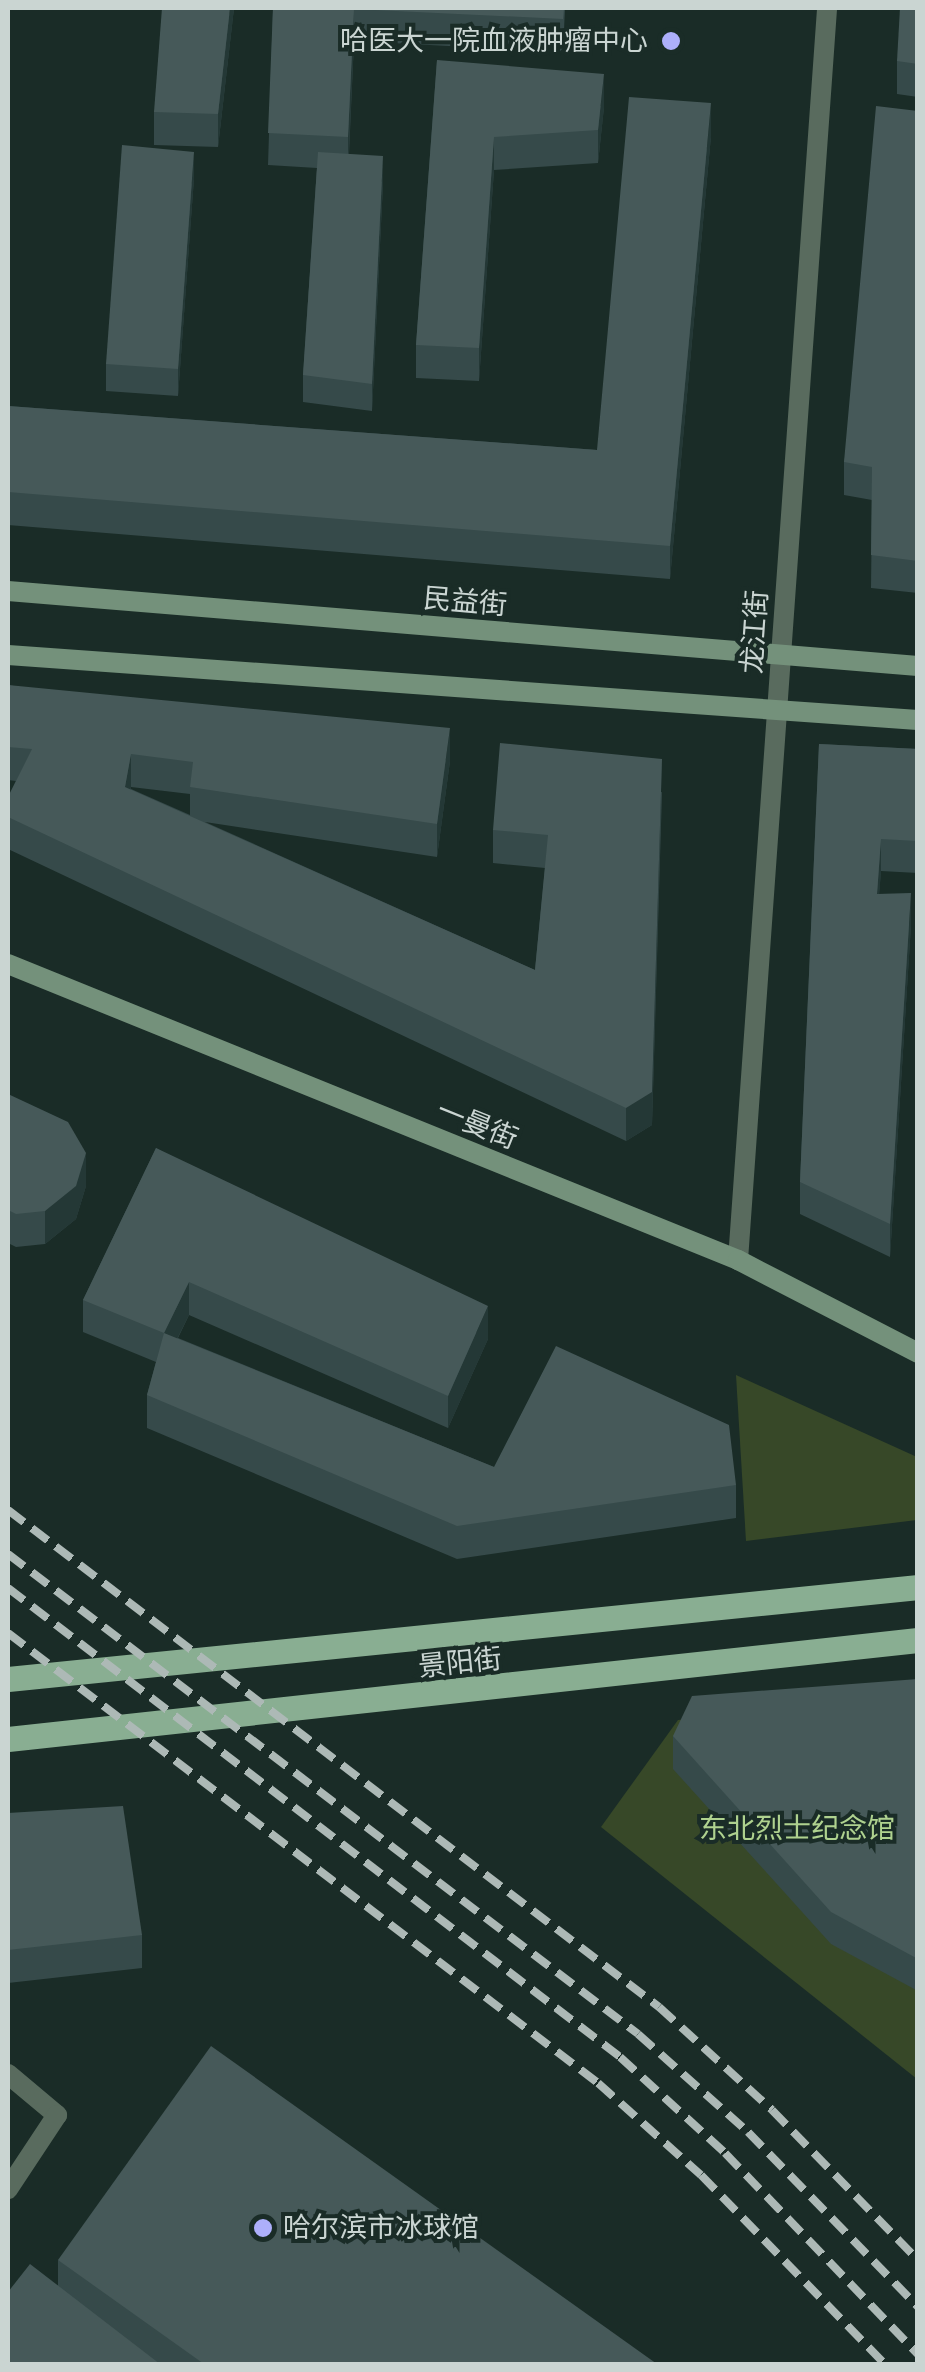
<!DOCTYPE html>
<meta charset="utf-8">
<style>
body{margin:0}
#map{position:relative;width:925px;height:2372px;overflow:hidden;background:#1a2c27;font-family:Karla,"Noto Sans SC",sans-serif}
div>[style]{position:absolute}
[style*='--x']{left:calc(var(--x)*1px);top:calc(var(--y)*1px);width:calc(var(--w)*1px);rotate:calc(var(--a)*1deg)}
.green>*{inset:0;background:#374828}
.minor>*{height:20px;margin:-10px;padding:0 10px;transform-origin:10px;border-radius:10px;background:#596b5e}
.tertiary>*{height:20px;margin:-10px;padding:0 10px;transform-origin:10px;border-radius:10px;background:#596b5e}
.secondary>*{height:20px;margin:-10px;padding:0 10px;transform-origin:10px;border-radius:10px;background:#74917b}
.primary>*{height:25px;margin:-12.5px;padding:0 12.5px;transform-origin:12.5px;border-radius:12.5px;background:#89ae92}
.rail>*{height:8px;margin-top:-4px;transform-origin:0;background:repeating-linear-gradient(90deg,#adb9b6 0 20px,transparent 0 30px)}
.wall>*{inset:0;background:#364a4a}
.shaded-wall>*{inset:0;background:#243836}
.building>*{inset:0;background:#465959}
.dots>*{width:28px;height:28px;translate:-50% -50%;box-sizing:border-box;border:5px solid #1a2c27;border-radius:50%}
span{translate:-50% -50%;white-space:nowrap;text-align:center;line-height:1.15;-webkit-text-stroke:8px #1a2c27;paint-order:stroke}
.poi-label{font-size:28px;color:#cad5d2}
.right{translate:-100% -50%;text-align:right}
.left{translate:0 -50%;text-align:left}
.street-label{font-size:28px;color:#cad5d2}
.park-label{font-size:28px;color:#afd28f}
.frame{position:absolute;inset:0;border:10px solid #cad5d2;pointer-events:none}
</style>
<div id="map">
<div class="green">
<i style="clip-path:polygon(736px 1375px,917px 1457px,917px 1520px,746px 1541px)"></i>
<i style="clip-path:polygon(917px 1696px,917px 2079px,601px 1827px,678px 1720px)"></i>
</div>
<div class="minor">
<i style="--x:8;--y:2074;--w:64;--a:39.9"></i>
<i style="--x:57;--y:2115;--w:89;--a:123.5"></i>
</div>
<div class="tertiary">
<i style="--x:738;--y:1260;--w:1255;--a:-85.93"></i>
</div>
<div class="secondary">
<i style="--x:8;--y:591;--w:913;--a:4.71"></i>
<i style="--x:8;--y:655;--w:912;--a:4.09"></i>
<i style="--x:8;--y:964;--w:788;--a:22.07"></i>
<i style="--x:738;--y:1260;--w:203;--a:27.3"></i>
</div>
<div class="primary">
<i style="--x:8;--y:1679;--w:915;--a:-5.77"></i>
<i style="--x:8;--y:1739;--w:915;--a:-6.21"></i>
</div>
<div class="rail">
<i style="--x:8;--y:1510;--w:819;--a:37.36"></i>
<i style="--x:659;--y:2007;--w:153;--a:42.3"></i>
<i style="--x:772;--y:2110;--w:209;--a:45.8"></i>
<i style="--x:8;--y:1554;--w:792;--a:37.3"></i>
<i style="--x:638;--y:2034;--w:147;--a:41.7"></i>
<i style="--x:748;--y:2132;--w:244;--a:45.8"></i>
<i style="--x:8;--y:1588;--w:771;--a:37.46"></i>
<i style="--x:620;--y:2057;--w:142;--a:42.4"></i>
<i style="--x:725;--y:2153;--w:279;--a:46.2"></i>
<i style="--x:8;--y:1633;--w:742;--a:37.33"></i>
<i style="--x:598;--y:2083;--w:138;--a:41.8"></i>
<i style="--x:701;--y:2175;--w:264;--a:45.8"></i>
</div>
<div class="wall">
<i style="clip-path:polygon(234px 8px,218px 147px,154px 145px,154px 112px)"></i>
<i style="clip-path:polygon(273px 8px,565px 8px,563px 52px,354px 41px,349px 154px,383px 183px,372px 411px,303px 402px,303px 375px,317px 168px,268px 165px)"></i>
<i style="clip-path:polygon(918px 8px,918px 97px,897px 94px,897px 61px)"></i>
<i style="clip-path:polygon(437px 60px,604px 107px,598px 163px,494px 170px,479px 381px,416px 378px,416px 345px)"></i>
<i style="clip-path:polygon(918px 111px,918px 593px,871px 588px,872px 500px,844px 495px,844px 462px)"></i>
<i style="clip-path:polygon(711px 136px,670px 579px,8px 525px,8px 406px,597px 450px)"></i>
<i style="clip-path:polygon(194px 178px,178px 396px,106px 391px,106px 364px)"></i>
<i style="clip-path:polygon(evenodd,8px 685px,450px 761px,437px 857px,205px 822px,535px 970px,545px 868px,493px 863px,493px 830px,662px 792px,652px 1125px,626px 1141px,8px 849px,8px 797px,16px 781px,8px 780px,8px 685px,131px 787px,190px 794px,190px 815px,131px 789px,131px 787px)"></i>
<i style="clip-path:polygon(819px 744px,918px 749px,918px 873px,881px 871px,879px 894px,911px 925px,890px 1257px,800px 1214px,800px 1182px)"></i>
<i style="clip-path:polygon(8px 1094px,86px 1186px,76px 1219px,45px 1244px,16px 1247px,8px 1243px)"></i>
<i style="clip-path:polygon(156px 1148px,488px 1339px,448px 1428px,189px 1315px,178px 1338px,494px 1467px,736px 1485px,736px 1518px,457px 1559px,147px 1428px,147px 1395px,156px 1362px,83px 1332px,83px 1300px)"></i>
<i style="clip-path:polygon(918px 1679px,918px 1991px,831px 1944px,673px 1769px,673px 1736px)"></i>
<i style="clip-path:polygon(8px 1813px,142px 1935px,142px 1968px,8px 1983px)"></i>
<i style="clip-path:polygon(58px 2260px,657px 2364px,8px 2364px,58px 2285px)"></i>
</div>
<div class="shaded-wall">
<i style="clip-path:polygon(230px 8px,234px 8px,218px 147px,218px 114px)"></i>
<i style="clip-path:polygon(354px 9px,354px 41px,348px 170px,348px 137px)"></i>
<i style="clip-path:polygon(604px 74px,604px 107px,598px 163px,598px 130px)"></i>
<i style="clip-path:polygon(711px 103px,711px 136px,670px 579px,670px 546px)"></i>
<i style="clip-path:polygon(494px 137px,494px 170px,479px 381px,479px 348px)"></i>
<i style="clip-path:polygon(194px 152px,194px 178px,178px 396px,178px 369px)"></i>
<i style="clip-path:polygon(383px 156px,383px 183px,372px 411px,372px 384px)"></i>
<i style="clip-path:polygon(450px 728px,450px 761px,437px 857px,437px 824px)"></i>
<i style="clip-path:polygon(131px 754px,131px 787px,125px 820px,125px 787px)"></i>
<i style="clip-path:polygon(662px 759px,652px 1125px,626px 1141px,626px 1108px)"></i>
<i style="clip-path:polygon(881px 839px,881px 871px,877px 926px,877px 894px)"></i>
<i style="clip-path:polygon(911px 893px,911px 925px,890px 1257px,890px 1224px)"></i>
<i style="clip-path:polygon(86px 1153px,86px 1186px,76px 1219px,45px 1244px,45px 1211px)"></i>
<i style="clip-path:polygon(189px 1282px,189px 1315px,164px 1365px,164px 1333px)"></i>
<i style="clip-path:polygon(488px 1306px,488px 1339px,448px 1428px,448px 1396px)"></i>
</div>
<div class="building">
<i style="clip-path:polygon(162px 8px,230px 8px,218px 114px,154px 112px)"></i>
<i style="clip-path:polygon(273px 8px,564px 8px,563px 19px,354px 9px,348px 137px,268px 133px)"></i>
<i style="clip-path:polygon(900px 8px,918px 8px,918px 64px,897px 61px)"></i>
<i style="clip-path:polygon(437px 60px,604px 74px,598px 130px,494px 137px,479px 348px,416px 345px)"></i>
<i style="clip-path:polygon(629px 97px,711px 103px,670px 546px,8px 492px,8px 406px,597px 450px)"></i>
<i style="clip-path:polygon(876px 106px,918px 111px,918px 561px,871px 555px,872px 467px,844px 462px)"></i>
<i style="clip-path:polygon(122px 145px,194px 152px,178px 369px,106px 364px)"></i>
<i style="clip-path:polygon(318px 152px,383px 156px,372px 384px,303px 375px)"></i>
<i style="clip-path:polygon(8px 685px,450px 728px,437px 824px,190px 787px,193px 762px,131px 754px,125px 787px,535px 970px,548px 835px,493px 830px,500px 743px,662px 759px,652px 1092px,626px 1108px,8px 817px,8px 797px,32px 749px,8px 747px)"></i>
<i style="clip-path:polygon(819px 744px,918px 749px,918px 841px,881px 839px,877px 894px,911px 893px,890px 1224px,800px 1182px)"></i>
<i style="clip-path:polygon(8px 1094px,68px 1122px,86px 1153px,76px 1186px,45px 1211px,16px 1214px,8px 1210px)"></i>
<i style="clip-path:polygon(156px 1148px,488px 1306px,448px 1396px,189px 1282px,164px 1333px,494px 1467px,556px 1346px,729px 1425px,736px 1485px,457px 1526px,147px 1395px,164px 1333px,83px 1300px)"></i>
<i style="clip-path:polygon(918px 1679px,918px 1959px,831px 1912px,673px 1736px,692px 1696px)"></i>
<i style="clip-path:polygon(123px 1806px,142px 1935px,8px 1950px,8px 1813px)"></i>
<i style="clip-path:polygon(211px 2046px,657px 2364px,204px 2364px,58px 2260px)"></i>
<i style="clip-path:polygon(30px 2264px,160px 2364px,8px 2364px,8px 2292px)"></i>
</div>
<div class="dots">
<i style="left:671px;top:41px;background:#adaffb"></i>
<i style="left:263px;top:2228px;background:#adaffb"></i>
</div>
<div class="poi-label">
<span class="right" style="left:648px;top:41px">哈医大一院血液肿瘤中心</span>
<span class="left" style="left:283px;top:2228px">哈尔滨市冰球馆</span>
</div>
<div class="street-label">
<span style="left:465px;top:602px;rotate:5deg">民益街</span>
<span style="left:755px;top:632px;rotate:-86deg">龙江街</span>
<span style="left:477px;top:1125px;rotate:22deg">一曼街</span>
<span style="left:460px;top:1663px;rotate:-6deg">景阳街</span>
</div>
<div class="park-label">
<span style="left:797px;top:1829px">东北烈士纪念馆</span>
</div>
<div class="frame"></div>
</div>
